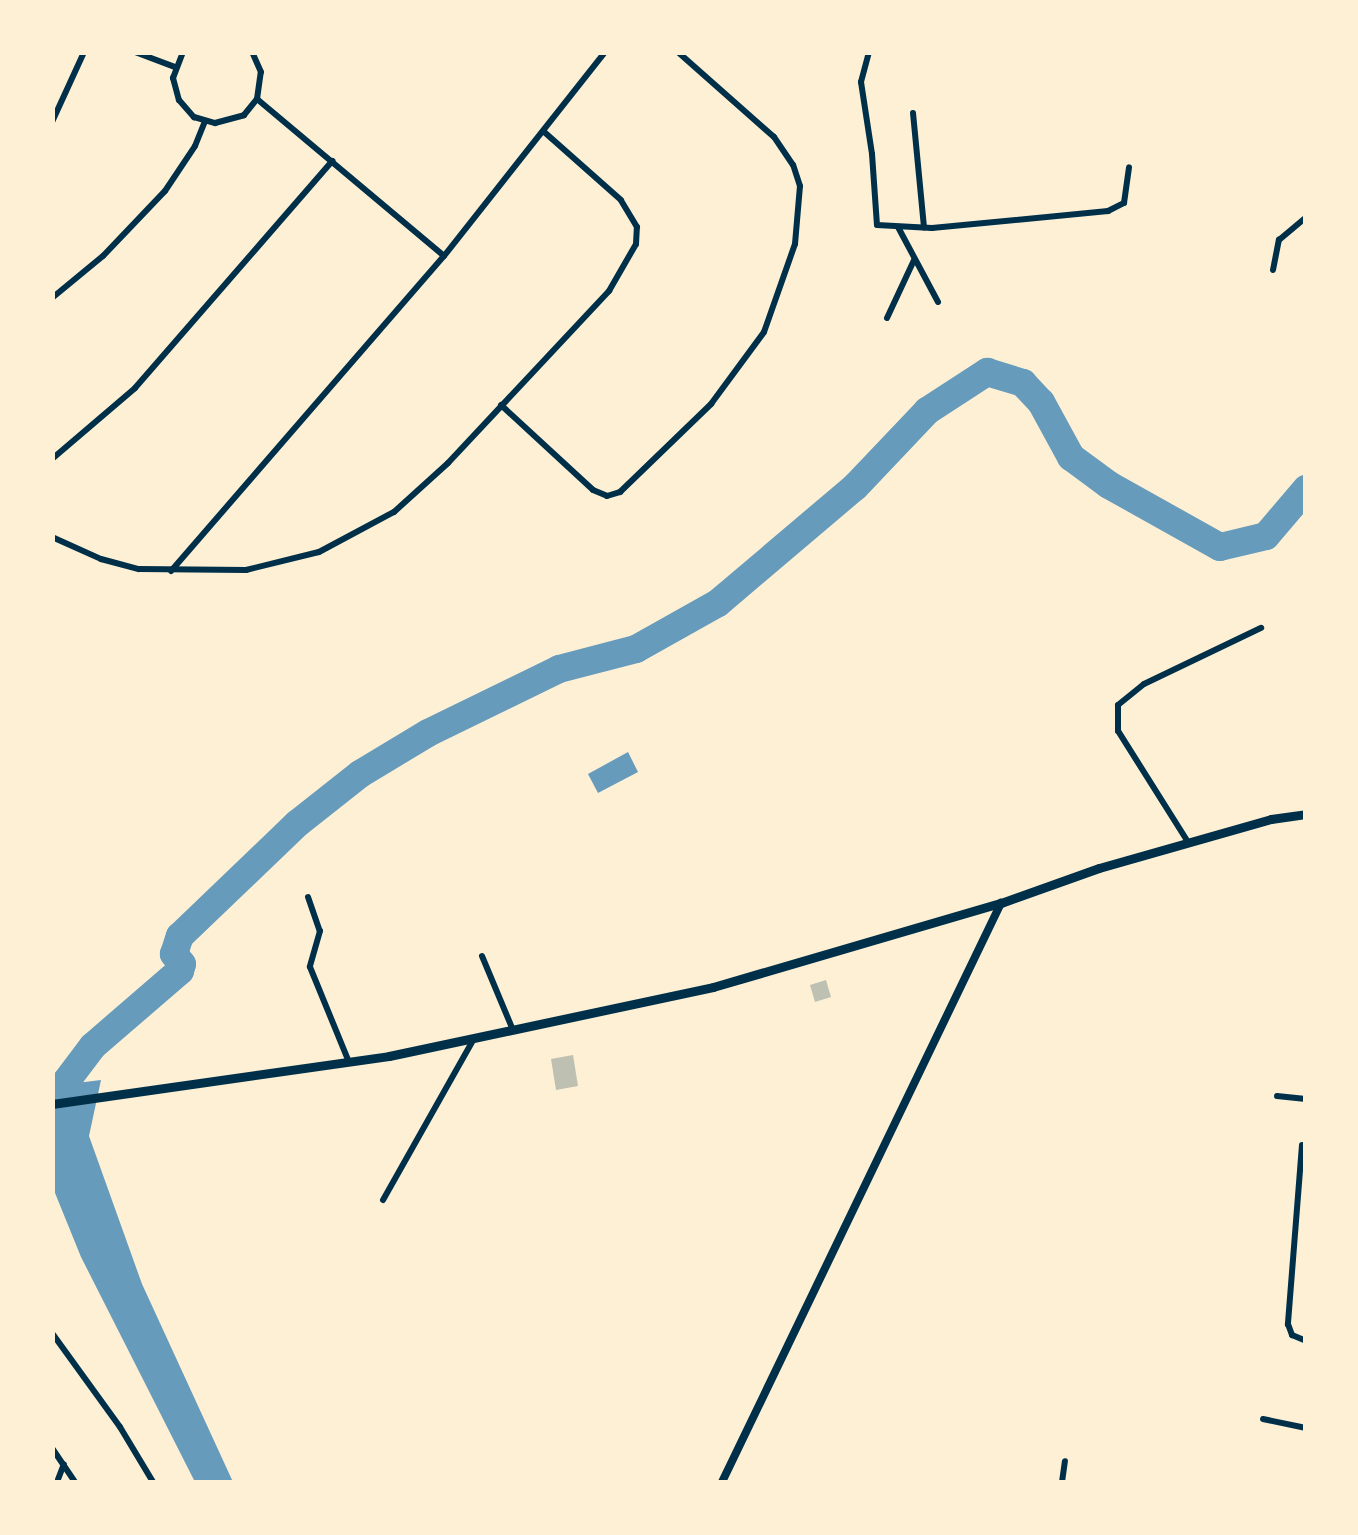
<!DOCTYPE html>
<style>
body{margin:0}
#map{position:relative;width:1358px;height:1535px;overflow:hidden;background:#fdf0d5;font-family:Poppins,sans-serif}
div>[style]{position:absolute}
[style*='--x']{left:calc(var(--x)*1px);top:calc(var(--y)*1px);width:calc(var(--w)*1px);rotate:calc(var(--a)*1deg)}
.water>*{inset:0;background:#669bbc}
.river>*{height:28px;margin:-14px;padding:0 14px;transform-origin:14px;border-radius:14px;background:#669bbc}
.building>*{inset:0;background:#bec0b2}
.minor>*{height:6px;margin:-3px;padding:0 3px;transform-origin:3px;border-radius:3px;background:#003049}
.tertiary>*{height:8px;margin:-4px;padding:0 4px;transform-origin:4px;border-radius:4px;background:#003049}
.secondary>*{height:9px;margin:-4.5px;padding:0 4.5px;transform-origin:4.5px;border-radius:4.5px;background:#003049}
span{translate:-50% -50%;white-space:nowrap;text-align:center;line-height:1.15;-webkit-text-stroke:9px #fdf0d5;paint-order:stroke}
.frame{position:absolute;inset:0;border:55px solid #fdf0d5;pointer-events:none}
</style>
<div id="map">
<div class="water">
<i style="clip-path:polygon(628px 752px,638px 772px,598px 793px,588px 774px)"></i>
<i style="clip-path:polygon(101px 1080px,89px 1136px,142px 1284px,233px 1482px,195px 1482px,81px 1257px,53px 1188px,52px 1086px)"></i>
</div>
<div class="river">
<i style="--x:52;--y:1122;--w:41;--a:-71.6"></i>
<i style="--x:65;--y:1083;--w:46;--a:-52.9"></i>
<i style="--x:93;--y:1046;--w:115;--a:-40.8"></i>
<i style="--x:180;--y:971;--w:7;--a:-74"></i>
<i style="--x:182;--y:964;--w:13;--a:-129"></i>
<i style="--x:174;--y:954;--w:19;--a:-72"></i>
<i style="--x:180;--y:936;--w:163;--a:-43.8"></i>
<i style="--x:298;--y:823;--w:79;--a:-38.3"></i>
<i style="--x:360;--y:774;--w:79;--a:-31.1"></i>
<i style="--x:428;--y:733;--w:146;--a:-26"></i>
<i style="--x:559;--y:669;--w:80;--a:-14.6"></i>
<i style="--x:636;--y:649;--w:94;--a:-29.3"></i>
<i style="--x:718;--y:603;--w:180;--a:-40.3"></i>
<i style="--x:855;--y:487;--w:105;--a:-46.5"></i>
<i style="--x:927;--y:411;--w:72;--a:-33"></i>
<i style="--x:987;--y:372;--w:38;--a:17"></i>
<i style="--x:1023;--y:383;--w:26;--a:47"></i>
<i style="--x:1041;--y:402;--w:63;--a:61.4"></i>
<i style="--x:1071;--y:457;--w:47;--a:36.4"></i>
<i style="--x:1109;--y:485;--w:127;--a:29.2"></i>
<i style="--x:1220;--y:547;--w:47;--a:-13.4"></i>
<i style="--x:1266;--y:536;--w:62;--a:-49.6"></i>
</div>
<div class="building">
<i style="clip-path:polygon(826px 980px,831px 997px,815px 1002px,810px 985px)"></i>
<i style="clip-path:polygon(573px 1055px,578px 1086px,556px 1090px,551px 1059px)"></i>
</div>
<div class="minor">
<i style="--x:135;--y:52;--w:43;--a:20.6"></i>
<i style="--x:183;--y:52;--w:28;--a:111"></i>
<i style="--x:173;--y:78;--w:23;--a:75"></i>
<i style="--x:179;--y:100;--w:23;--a:49"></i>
<i style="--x:194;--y:117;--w:22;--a:16"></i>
<i style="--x:215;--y:123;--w:30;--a:-15"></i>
<i style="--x:244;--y:115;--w:21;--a:-51"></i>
<i style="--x:257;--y:99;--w:27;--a:-82"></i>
<i style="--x:261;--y:72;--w:22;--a:-114"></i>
<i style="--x:869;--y:52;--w:31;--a:105"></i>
<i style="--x:861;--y:82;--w:73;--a:81.3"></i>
<i style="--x:872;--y:154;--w:71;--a:86"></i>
<i style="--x:877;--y:225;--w:55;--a:3.1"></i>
<i style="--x:932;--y:228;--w:177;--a:-5.5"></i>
<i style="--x:1108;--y:211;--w:18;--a:-27"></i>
<i style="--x:1124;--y:203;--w:36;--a:-82"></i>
<i style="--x:257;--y:99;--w:244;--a:40"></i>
<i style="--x:913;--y:113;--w:115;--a:84.5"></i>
<i style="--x:52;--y:122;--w:77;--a:-65.4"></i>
<i style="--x:898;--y:227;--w:85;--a:61.9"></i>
<i style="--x:1273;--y:270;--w:31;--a:-79"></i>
<i style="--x:1279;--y:240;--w:35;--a:-40"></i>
<i style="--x:52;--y:298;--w:66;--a:-39.5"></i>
<i style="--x:103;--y:256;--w:90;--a:-46.4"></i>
<i style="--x:165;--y:191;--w:54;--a:-56.3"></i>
<i style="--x:195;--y:146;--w:27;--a:-68"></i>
<i style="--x:887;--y:318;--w:64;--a:-65"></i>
<i style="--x:501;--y:405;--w:125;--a:42.7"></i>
<i style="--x:593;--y:490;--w:15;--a:23"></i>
<i style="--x:607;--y:496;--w:14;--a:-17"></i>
<i style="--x:620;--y:492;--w:127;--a:-44"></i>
<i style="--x:711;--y:404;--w:89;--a:-53.6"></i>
<i style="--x:764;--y:332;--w:93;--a:-70.6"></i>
<i style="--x:795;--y:244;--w:58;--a:-85.1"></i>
<i style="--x:800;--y:186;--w:22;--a:-108"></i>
<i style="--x:793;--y:165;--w:34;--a:-124"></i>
<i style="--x:774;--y:137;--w:128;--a:-138.5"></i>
<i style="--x:52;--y:459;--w:109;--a:-40.5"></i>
<i style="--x:135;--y:388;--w:301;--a:-49"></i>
<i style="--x:52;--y:537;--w:54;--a:24.2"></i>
<i style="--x:101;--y:559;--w:39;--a:15"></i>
<i style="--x:139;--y:569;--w:107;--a:0.5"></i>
<i style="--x:246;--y:570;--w:75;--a:-13.9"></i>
<i style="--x:319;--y:552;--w:85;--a:-28.1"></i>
<i style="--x:394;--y:512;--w:73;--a:-42.2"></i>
<i style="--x:448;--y:463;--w:236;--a:-46.9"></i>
<i style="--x:609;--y:291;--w:54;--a:-60.1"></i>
<i style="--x:636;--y:244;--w:17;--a:-87"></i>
<i style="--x:637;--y:227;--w:31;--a:-121"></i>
<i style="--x:621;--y:200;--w:104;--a:-138.5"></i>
<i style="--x:171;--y:571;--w:417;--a:-49.1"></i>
<i style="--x:444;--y:256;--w:260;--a:-51.7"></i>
<i style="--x:1188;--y:842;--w:131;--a:-122.2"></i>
<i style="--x:1118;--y:731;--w:26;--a:-90"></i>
<i style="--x:1118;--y:705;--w:33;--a:-39"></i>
<i style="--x:1144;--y:684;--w:130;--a:-25.6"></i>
<i style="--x:308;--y:897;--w:36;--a:71"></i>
<i style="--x:320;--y:931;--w:37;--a:106"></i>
<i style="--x:310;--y:967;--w:103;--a:67.7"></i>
<i style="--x:482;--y:956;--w:80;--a:67.3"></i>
<i style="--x:1277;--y:1096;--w:29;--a:6"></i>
<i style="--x:1302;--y:1145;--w:180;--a:94.5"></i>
<i style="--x:1288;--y:1324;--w:12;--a:70"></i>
<i style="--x:1292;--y:1335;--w:15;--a:23"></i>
<i style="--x:383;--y:1200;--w:184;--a:-60.6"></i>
<i style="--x:52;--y:1333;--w:116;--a:54.1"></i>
<i style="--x:120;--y:1427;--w:64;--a:59"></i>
<i style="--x:1263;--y:1419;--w:44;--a:11.8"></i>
<i style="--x:52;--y:1448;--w:41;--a:55.9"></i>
<i style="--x:57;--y:1482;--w:19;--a:-69"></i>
<i style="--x:1062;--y:1482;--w:21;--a:-82"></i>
</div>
<div class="tertiary">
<i style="--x:722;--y:1482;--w:643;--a:-64.27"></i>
</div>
<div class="secondary">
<i style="--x:52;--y:1104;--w:340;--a:-8.1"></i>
<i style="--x:389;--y:1056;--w:331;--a:-12"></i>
<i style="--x:713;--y:987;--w:300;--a:-16.3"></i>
<i style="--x:1001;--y:903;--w:104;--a:-19.7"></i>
<i style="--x:1099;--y:868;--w:179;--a:-15.9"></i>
<i style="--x:1271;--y:819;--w:35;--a:-8"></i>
</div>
<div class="frame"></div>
</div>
